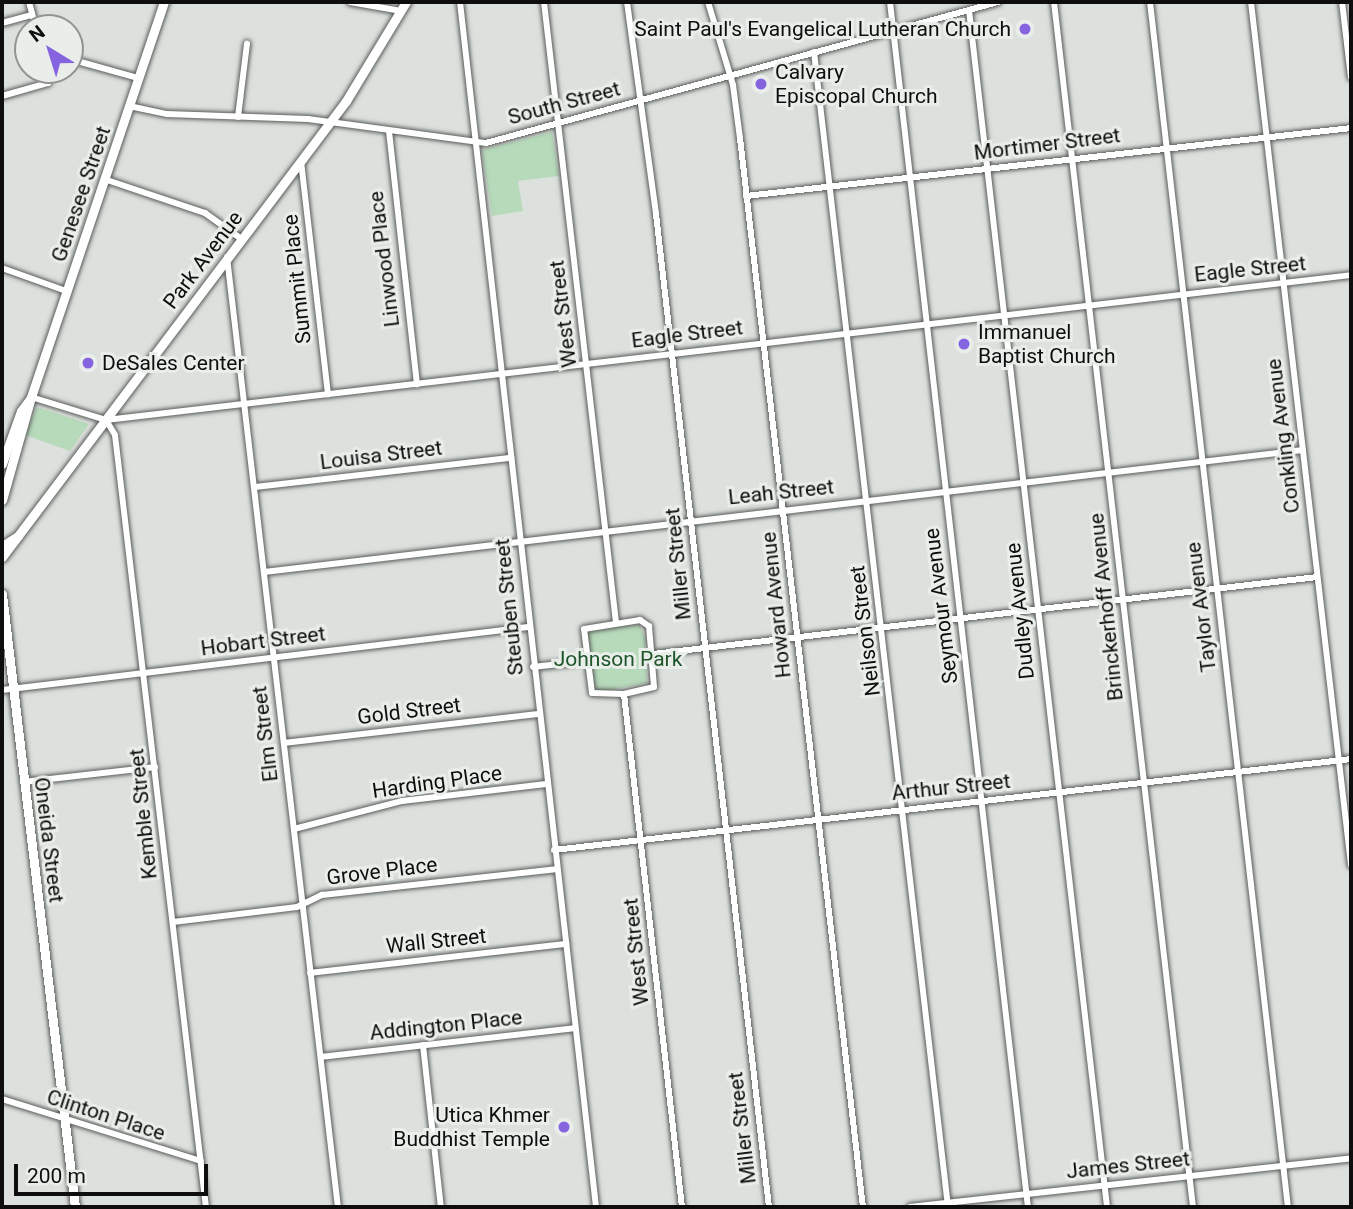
<!DOCTYPE html>
<style>
body{margin:0}
#map{position:relative;width:1353px;height:1209px;overflow:hidden;background:#dde1dd;font-family:Roboto,sans-serif}
div>[style]{position:absolute}
[style*='--x']{left:calc(var(--x)*1px);top:calc(var(--y)*1px);width:calc(var(--w)*1px);rotate:calc(var(--a)*1deg)}
.green>*{inset:0;background:#b7dabb}
.roads{filter:drop-shadow(0 0 2px #595d5a) drop-shadow(0 0 2px #595d5a)}
.street>*{height:6px;margin:-3px;padding:0 3px;transform-origin:3px;border-radius:3px;background:#fff}
.secondary>*{height:9px;margin:-4.5px;padding:0 4.5px;transform-origin:4.5px;border-radius:4.5px;background:#fff}
.dots>*{width:19px;height:19px;translate:-50% -50%;box-sizing:border-box;border:4px solid #eaeeea;border-radius:50%}
span{translate:-50% -50%;white-space:nowrap;text-align:center;line-height:1.15;-webkit-text-stroke:6px #eaeeea;paint-order:stroke}
.poi-label{font-size:21px;color:#0d0e0d}
.right{translate:-100% -50%;text-align:right}
.left{translate:0 -50%;text-align:left}
.street-label{font-size:21px;color:#0d0e0d}
.park-label{font-size:21px;color:#1e552a}
.frame{position:absolute;inset:0;border:4px solid #0d0e0d;pointer-events:none}
.north{position:absolute;left:14px;top:14px;width:70px;height:70px;box-sizing:border-box;background:#eaeeea;border:2px solid #929492;border-radius:50%;rotate:322deg;font-size:19px;font-weight:700;line-height:28px;text-align:center;color:#0d0e0d}
.north::after{content:'';display:block;margin:auto;width:24px;height:32px;background:#8764df;clip-path:polygon(50% 0,100% 100%,50% 72%,0 100%)}
.scale{position:absolute;left:14px;top:1164px;width:194px;height:32px;box-sizing:border-box;border:4px solid #0d0e0d;border-top:0;padding-left:9px;font-size:21px;line-height:24px;white-space:nowrap;color:#0d0e0d;-webkit-text-stroke:5px #eaeeea;paint-order:stroke}
</style>
<div id="map">
<div class="green">
<i style="clip-path:polygon(552px 132px,559px 176px,518px 181px,523px 211px,492px 216px,482px 150px)"></i>
<i style="clip-path:polygon(37px 407px,89px 424px,70px 451px,25px 435px)"></i>
<i style="clip-path:polygon(639px 625px,645px 637px,647px 683px,599px 692px,590px 682px,588px 633px,593px 627px)"></i>
</div>
<div class="roads">
<div class="street">
<i style="--x:29;--y:2;--w:27;--a:75"></i>
<i style="--x:350;--y:2;--w:52;--a:10"></i>
<i style="--x:460;--y:2;--w:1213;--a:83.56"></i>
<i style="--x:544;--y:2;--w:624;--a:83.38"></i>
<i style="--x:627;--y:2;--w:214;--a:82.2"></i>
<i style="--x:656;--y:214;--w:999;--a:83.51"></i>
<i style="--x:708;--y:2;--w:87;--a:73.2"></i>
<i style="--x:733;--y:85;--w:53;--a:82.5"></i>
<i style="--x:740;--y:138;--w:1076;--a:83.44"></i>
<i style="--x:890;--y:2;--w:1213;--a:83.47"></i>
<i style="--x:1054;--y:2;--w:1213;--a:83.42"></i>
<i style="--x:1150;--y:2;--w:1213;--a:83.47"></i>
<i style="--x:1251;--y:2;--w:869;--a:83.39"></i>
<i style="--x:1342;--y:2;--w:76;--a:83.2"></i>
<i style="--x:969;--y:10;--w:1205;--a:83.42"></i>
<i style="--x:2;--y:23;--w:31;--a:-15"></i>
<i style="--x:814;--y:52;--w:1163;--a:83.38"></i>
<i style="--x:70;--y:59;--w:71;--a:15.6"></i>
<i style="--x:2;--y:96;--w:48;--a:-15.8"></i>
<i style="--x:48;--y:83;--w:13;--a:-94"></i>
<i style="--x:129;--y:106;--w:39;--a:12"></i>
<i style="--x:167;--y:114;--w:141;--a:2"></i>
<i style="--x:308;--y:119;--w:180;--a:7.7"></i>
<i style="--x:486;--y:143;--w:531;--a:-15.4"></i>
<i style="--x:238;--y:117;--w:74;--a:-83"></i>
<i style="--x:389;--y:131;--w:255;--a:83.7"></i>
<i style="--x:301;--y:161;--w:235;--a:83.4"></i>
<i style="--x:104;--y:179;--w:107;--a:18.6"></i>
<i style="--x:205;--y:213;--w:43;--a:35.5"></i>
<i style="--x:746;--y:196;--w:609;--a:-6.41"></i>
<i style="--x:227;--y:257;--w:956;--a:83.34"></i>
<i style="--x:2;--y:268;--w:68;--a:19.8"></i>
<i style="--x:31;--y:397;--w:78;--a:17"></i>
<i style="--x:106;--y:420;--w:1253;--a:-6.64"></i>
<i style="--x:106;--y:420;--w:17;--a:59"></i>
<i style="--x:115;--y:435;--w:777;--a:83.28"></i>
<i style="--x:255;--y:487;--w:258;--a:-6.5"></i>
<i style="--x:264;--y:572;--w:1046;--a:-6.7"></i>
<i style="--x:640;--y:620;--w:11;--a:34"></i>
<i style="--x:649;--y:626;--w:61;--a:85.3"></i>
<i style="--x:654;--y:687;--w:31;--a:167"></i>
<i style="--x:624;--y:694;--w:32;--a:-178"></i>
<i style="--x:592;--y:693;--w:64;--a:-97.1"></i>
<i style="--x:584;--y:629;--w:57;--a:-9.1"></i>
<i style="--x:653;--y:654;--w:668;--a:-6.61"></i>
<i style="--x:533;--y:667;--w:52;--a:-6.6"></i>
<i style="--x:2;--y:690;--w:530;--a:-6.83"></i>
<i style="--x:624;--y:694;--w:516;--a:83.55"></i>
<i style="--x:284;--y:743;--w:257;--a:-6.5"></i>
<i style="--x:24;--y:782;--w:132;--a:-6.5"></i>
<i style="--x:294;--y:829;--w:112;--a:-14.5"></i>
<i style="--x:402;--y:801;--w:145;--a:-6.7"></i>
<i style="--x:554;--y:850;--w:802;--a:-6.51"></i>
<i style="--x:173;--y:922;--w:125;--a:-6.9"></i>
<i style="--x:297;--y:907;--w:28;--a:-26"></i>
<i style="--x:322;--y:895;--w:235;--a:-6.3"></i>
<i style="--x:310;--y:973;--w:258;--a:-6.5"></i>
<i style="--x:423;--y:1045;--w:163;--a:83.7"></i>
<i style="--x:321;--y:1057;--w:256;--a:-6.5"></i>
<i style="--x:2;--y:1099;--w:208;--a:17.3"></i>
<i style="--x:910;--y:1207;--w:444;--a:-6.3"></i>
</div>
<div class="secondary">
<i style="--x:2;--y:464;--w:56;--a:-70.3"></i>
<i style="--x:21;--y:411;--w:15;--a:-53"></i>
<i style="--x:2;--y:500;--w:107;--a:-74.3"></i>
<i style="--x:31;--y:397;--w:417;--a:-71.4"></i>
<i style="--x:2;--y:546;--w:19;--a:-32"></i>
<i style="--x:2;--y:557;--w:571;--a:-52.97"></i>
<i style="--x:346;--y:101;--w:116;--a:-58.8"></i>
<i style="--x:2;--y:594;--w:617;--a:83.21"></i>
</div>
</div>
<div class="dots">
<i style="left:1025px;top:29px;background:#8764df"></i>
<i style="left:761px;top:84px;background:#8764df"></i>
<i style="left:964px;top:344px;background:#8764df"></i>
<i style="left:88px;top:363px;background:#8764df"></i>
<i style="left:564px;top:1127px;background:#8764df"></i>
</div>
<div class="poi-label">
<span class="right" style="left:1011px;top:29px">Saint Paul's Evangelical Lutheran Church</span>
<span class="left" style="left:775px;top:84px">Calvary<br>Episcopal Church</span>
<span class="left" style="left:978px;top:344px">Immanuel<br>Baptist Church</span>
<span class="left" style="left:102px;top:363px">DeSales Center</span>
<span class="right" style="left:550px;top:1127px">Utica Khmer<br>Buddhist Temple</span>
</div>
<div class="street-label">
<span style="left:564px;top:103px;rotate:-15deg">South Street</span>
<span style="left:1047px;top:144px;rotate:-7deg">Mortimer Street</span>
<span style="left:81px;top:194px;rotate:-71deg">Genesee Street</span>
<span style="left:384px;top:259px;rotate:-97deg">Linwood Place</span>
<span style="left:203px;top:260px;rotate:-53deg">Park Avenue</span>
<span style="left:1250px;top:269px;rotate:-6deg">Eagle Street</span>
<span style="left:297px;top:279px;rotate:-96deg">Summit Place</span>
<span style="left:563px;top:314px;rotate:-97deg">West Street</span>
<span style="left:687px;top:334px;rotate:-7deg">Eagle Street</span>
<span style="left:1283px;top:436px;rotate:-97deg">Conkling Avenue</span>
<span style="left:381px;top:455px;rotate:-7deg">Louisa Street</span>
<span style="left:781px;top:492px;rotate:-6deg">Leah Street</span>
<span style="left:678px;top:564px;rotate:-96deg">Miller Street</span>
<span style="left:776px;top:605px;rotate:-96deg">Howard Avenue</span>
<span style="left:941px;top:606px;rotate:-97deg">Seymour Avenue</span>
<span style="left:509px;top:607px;rotate:-96deg">Steuben Street</span>
<span style="left:1106px;top:607px;rotate:-96deg">Brinckerhoff Avenue</span>
<span style="left:1201px;top:607px;rotate:-97deg">Taylor Avenue</span>
<span style="left:1020px;top:611px;rotate:-96deg">Dudley Avenue</span>
<span style="left:865px;top:631px;rotate:-97deg">Neilson Street</span>
<span style="left:263px;top:641px;rotate:-7deg">Hobart Street</span>
<span style="left:409px;top:711px;rotate:-7deg">Gold Street</span>
<span style="left:265px;top:734px;rotate:-97deg">Elm Street</span>
<span style="left:437px;top:782px;rotate:-8deg">Harding Place</span>
<span style="left:951px;top:787px;rotate:-6deg">Arthur Street</span>
<span style="left:143px;top:814px;rotate:-96deg">Kemble Street</span>
<span style="left:49px;top:840px;rotate:83deg">Oneida Street</span>
<span style="left:382px;top:871px;rotate:-7deg">Grove Place</span>
<span style="left:436px;top:941px;rotate:-6deg">Wall Street</span>
<span style="left:636px;top:952px;rotate:-96deg">West Street</span>
<span style="left:446px;top:1025px;rotate:-6deg">Addington Place</span>
<span style="left:106px;top:1115px;rotate:18deg">Clinton Place</span>
<span style="left:742px;top:1128px;rotate:-97deg">Miller Street</span>
<span style="left:1128px;top:1165px;rotate:-6deg">James Street</span>
</div>
<div class="park-label">
<span style="left:618px;top:659px">Johnson Park</span>
</div>
<div class="frame"></div>
<div class="north">N</div>
<div class="scale">200 m</div>
</div>
